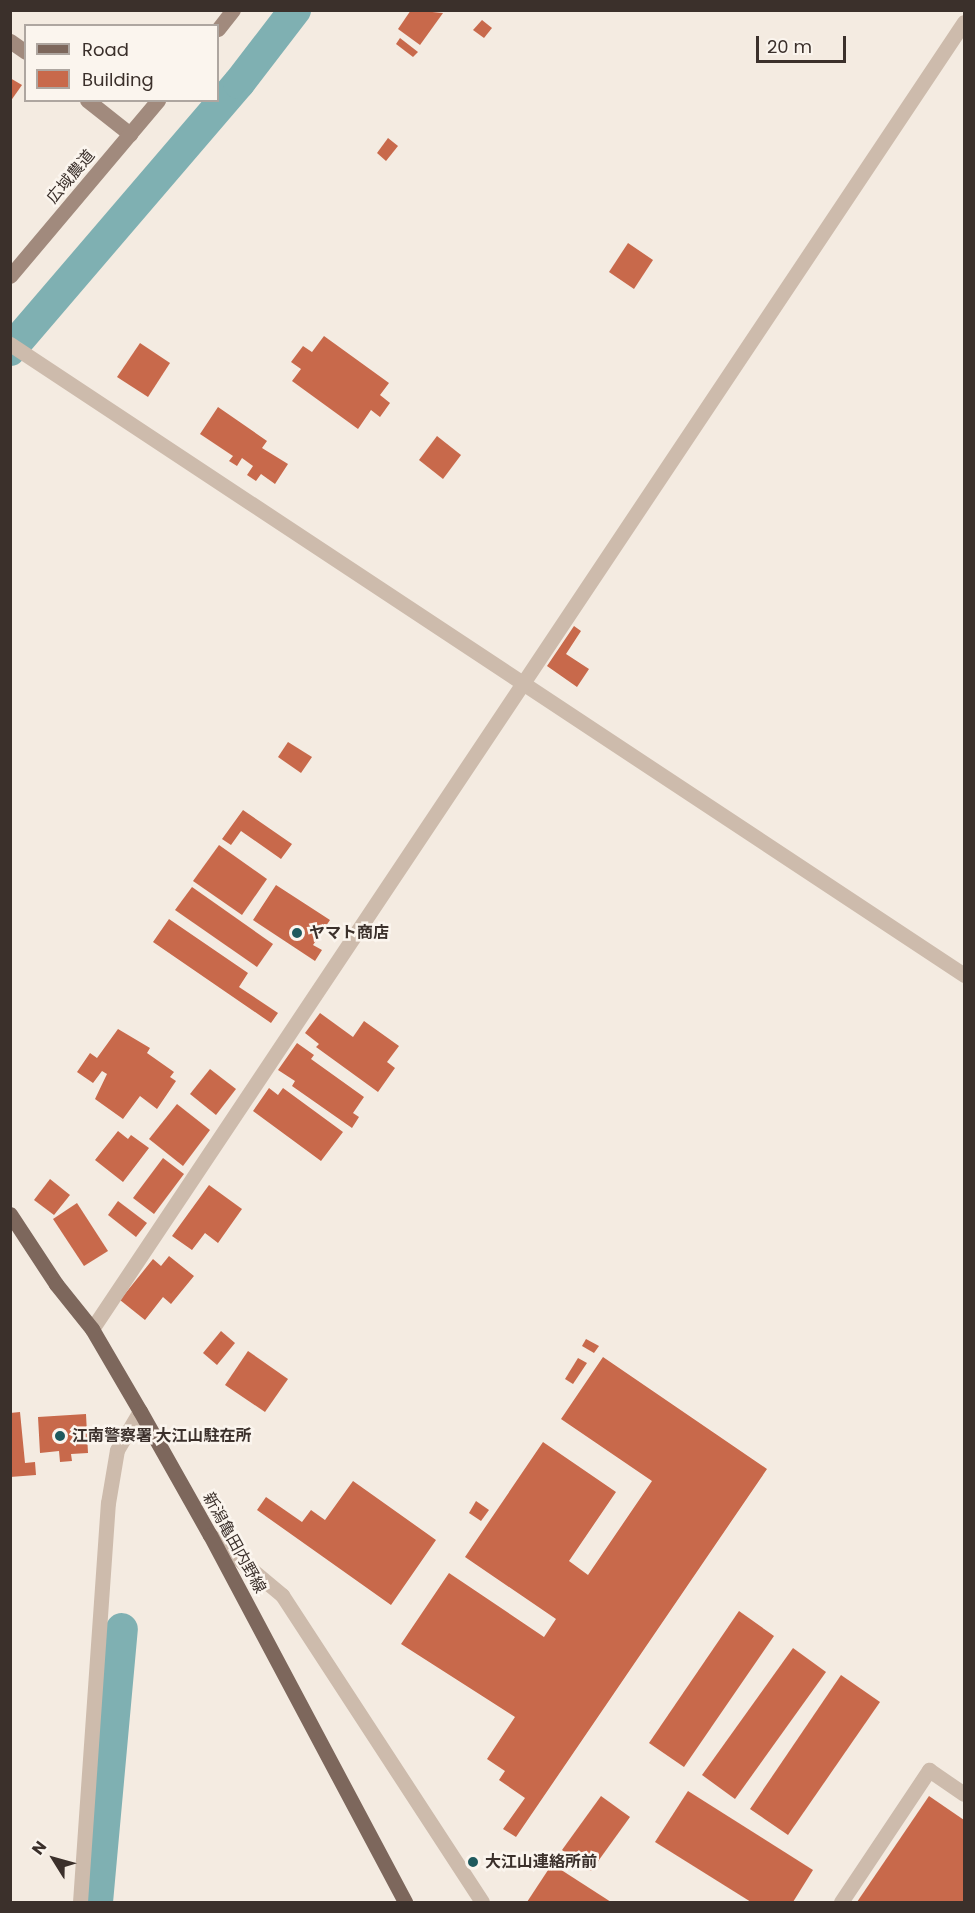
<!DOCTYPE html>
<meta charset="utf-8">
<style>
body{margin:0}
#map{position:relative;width:975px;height:1913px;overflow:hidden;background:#f4ebe1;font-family:Poppins,"Noto Sans JP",sans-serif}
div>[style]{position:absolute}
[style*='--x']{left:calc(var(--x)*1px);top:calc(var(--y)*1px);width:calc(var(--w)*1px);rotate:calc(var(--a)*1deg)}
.canal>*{height:32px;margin:-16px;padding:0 16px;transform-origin:16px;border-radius:16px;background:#7fb0b2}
.building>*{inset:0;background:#c8694b}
.street>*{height:15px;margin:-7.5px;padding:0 7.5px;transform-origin:7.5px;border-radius:7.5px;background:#cdbbac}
.secondary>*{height:15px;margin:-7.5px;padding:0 7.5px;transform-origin:7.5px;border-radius:7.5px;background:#a18a7d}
.primary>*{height:15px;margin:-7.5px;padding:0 7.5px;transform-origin:7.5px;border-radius:7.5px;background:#7d675c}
.dots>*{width:16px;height:16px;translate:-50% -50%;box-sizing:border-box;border:3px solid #fbf5ee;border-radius:50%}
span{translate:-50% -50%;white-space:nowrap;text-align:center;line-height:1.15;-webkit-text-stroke:5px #fbf5ee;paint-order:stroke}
.street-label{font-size:16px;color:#3b302b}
.poi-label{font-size:16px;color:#3b302b;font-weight:700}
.left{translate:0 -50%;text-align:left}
.frame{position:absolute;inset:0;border:12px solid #3b302b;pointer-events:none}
.legend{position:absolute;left:24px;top:24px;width:195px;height:78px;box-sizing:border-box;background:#fbf5ee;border:2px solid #aea6a0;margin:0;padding:8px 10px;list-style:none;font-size:18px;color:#3b302b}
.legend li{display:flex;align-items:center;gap:12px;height:30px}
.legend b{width:30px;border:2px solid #aea6a0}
.north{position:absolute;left:24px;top:1829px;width:60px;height:60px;-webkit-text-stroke:4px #fbf5ee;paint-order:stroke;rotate:307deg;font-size:16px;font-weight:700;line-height:24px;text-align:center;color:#3b302b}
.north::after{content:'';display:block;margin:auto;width:21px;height:27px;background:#3b302b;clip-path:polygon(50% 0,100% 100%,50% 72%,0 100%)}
.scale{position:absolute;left:756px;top:36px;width:90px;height:27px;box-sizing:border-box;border:3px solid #3b302b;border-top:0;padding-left:8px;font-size:18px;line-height:21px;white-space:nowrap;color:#3b302b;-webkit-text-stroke:4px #fbf5ee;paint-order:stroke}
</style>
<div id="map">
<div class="canal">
<i style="--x:10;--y:350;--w:352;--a:-49.4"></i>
<i style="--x:239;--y:83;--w:92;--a:-52.5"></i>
<i style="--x:97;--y:1902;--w:274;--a:-84.8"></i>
</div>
<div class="building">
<i style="clip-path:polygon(411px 10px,443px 13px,420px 45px,398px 29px)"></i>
<i style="clip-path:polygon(482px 20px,492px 28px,484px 38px,473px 30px)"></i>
<i style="clip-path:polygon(400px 38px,418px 52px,413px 57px,396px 44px)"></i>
<i style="clip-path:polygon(10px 78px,22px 85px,10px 102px)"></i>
<i style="clip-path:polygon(388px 138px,398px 146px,386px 161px,377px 153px)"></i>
<i style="clip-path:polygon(628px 243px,653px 260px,634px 289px,609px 272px)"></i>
<i style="clip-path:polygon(324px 336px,389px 383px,380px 395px,390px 403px,380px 417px,371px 410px,358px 429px,292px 381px,301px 369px,291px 362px,303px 346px,312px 352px)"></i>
<i style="clip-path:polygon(140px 343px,170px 363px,148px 397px,117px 377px)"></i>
<i style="clip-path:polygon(218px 407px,267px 441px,262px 448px,288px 464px,275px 484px,261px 474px,256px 481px,247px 475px,253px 466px,242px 458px,237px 466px,229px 461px,233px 456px,200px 434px)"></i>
<i style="clip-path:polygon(437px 436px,461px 455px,443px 479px,419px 460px)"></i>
<i style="clip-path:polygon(574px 626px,581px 631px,566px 654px,589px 669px,577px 687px,547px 666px)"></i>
<i style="clip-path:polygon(288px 742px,312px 757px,301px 773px,278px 757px)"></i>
<i style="clip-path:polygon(243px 810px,292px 844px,281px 859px,241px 831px,231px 845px,222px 839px)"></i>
<i style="clip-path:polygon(219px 845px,267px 879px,242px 915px,193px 881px)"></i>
<i style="clip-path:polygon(276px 885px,330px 920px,313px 945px,322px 950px,315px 961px,253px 920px)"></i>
<i style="clip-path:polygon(192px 887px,273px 944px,257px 967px,175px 910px)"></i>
<i style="clip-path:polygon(169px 919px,248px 973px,239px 987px,278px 1013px,271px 1023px,153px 942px)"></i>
<i style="clip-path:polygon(320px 1013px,353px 1037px,364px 1021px,399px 1046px,387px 1062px,395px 1068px,378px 1092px,316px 1047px,319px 1044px,305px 1033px)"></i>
<i style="clip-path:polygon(118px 1029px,150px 1048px,147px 1053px,174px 1072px,170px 1077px,176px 1081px,157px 1109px,140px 1096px,123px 1119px,95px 1099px,107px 1074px,102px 1071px,93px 1083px,77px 1072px,90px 1053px,97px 1058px)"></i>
<i style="clip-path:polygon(297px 1043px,314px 1055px,311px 1059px,364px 1097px,353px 1113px,359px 1117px,352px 1128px,292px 1086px,295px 1081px,278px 1070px)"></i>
<i style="clip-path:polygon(210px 1069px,236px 1089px,216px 1115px,190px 1094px)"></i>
<i style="clip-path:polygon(269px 1088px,278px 1095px,283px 1088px,343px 1132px,321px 1161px,253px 1111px)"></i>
<i style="clip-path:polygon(177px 1104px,210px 1130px,183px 1166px,149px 1139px)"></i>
<i style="clip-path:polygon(118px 1131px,128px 1139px,131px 1135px,149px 1148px,123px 1182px,95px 1160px)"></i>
<i style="clip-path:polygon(163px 1158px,184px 1174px,154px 1214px,133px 1198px)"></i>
<i style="clip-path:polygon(50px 1179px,70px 1195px,54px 1215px,34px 1200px)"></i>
<i style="clip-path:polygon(209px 1185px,242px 1209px,218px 1243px,205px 1233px,192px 1250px,172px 1236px)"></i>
<i style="clip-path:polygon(118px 1201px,147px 1223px,136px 1237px,108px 1215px)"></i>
<i style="clip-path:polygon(77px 1203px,108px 1251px,84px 1266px,53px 1219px)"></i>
<i style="clip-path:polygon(169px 1256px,194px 1276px,171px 1304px,163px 1297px,145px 1320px,120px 1300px,153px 1259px,161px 1266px)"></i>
<i style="clip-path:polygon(221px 1331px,235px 1343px,217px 1365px,203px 1353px)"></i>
<i style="clip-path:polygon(586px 1339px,599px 1346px,594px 1353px,582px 1346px)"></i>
<i style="clip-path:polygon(248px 1351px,288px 1379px,265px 1412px,225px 1385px)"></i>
<i style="clip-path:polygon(603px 1357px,767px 1469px,516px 1837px,503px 1829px,525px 1798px,499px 1780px,505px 1771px,487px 1759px,515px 1717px,401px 1644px,449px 1573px,544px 1637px,556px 1619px,465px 1557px,543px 1442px,616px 1492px,569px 1561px,588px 1575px,652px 1481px,561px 1419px)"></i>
<i style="clip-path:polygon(578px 1358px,587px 1363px,573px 1384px,565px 1379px)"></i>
<i style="clip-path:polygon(20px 1412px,25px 1463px,35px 1462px,36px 1475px,10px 1477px,10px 1413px)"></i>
<i style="clip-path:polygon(86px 1414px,88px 1453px,71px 1454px,72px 1461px,60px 1462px,59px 1451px,40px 1453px,38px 1417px)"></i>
<i style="clip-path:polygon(353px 1481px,436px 1540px,391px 1605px,257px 1510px,266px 1497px,302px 1522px,311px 1510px,325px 1520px)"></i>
<i style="clip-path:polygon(476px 1501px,489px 1510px,481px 1521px,469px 1513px)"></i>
<i style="clip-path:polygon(739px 1611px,774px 1636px,684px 1767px,649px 1743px)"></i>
<i style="clip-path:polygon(793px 1648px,826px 1672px,735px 1799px,702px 1775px)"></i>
<i style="clip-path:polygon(841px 1675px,880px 1702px,788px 1835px,750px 1809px)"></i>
<i style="clip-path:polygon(688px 1791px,813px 1870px,793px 1902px,751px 1902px,655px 1842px)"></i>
<i style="clip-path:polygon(601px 1796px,630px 1817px,591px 1871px,562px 1850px)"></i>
<i style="clip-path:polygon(929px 1796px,964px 1820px,964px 1902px,857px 1902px)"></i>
<i style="clip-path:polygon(552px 1864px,611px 1902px,527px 1902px)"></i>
</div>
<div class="street">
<i style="--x:10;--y:344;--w:1144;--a:33.48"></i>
<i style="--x:92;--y:1329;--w:1571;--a:-56.29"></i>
<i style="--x:210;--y:1535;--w:94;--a:39.8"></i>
<i style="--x:282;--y:1595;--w:366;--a:56.9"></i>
<i style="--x:80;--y:1902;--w:400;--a:-86"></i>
<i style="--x:108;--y:1503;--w:54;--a:-80.4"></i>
<i style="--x:117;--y:1450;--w:45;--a:-59.5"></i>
<i style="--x:841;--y:1902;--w:159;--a:-56.3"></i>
<i style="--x:929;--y:1770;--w:42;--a:34.4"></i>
</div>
<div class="secondary">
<i style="--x:218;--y:29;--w:24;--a:-52"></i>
<i style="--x:10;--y:41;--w:19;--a:35"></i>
<i style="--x:87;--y:100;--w:55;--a:38.3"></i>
<i style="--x:10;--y:276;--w:230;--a:-49.9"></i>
</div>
<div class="primary">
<i style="--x:10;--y:1214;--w:84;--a:56.7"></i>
<i style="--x:56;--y:1284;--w:58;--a:51.3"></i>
<i style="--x:92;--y:1329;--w:95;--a:59.7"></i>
<i style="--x:140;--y:1411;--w:142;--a:60.6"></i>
<i style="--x:210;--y:1535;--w:416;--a:62"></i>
</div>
<div class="dots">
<i style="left:297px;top:933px;background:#1f5a5e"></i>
<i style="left:60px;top:1436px;background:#1f5a5e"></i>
<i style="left:473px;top:1862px;background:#1f5a5e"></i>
</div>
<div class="street-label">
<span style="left:71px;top:177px;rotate:-50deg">広域農道</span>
<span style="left:234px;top:1543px;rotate:61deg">新潟亀田内野線</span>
</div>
<div class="poi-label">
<span class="left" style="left:309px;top:933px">ヤマト商店</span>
<span class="left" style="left:72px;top:1436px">江南警察署 大江山駐在所</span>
<span class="left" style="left:485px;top:1862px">大江山連絡所前</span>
</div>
<div class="frame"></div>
<ul class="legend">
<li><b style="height:8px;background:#7d675c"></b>Road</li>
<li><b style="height:16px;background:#c8694b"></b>Building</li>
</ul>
<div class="north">N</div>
<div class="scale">20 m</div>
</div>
